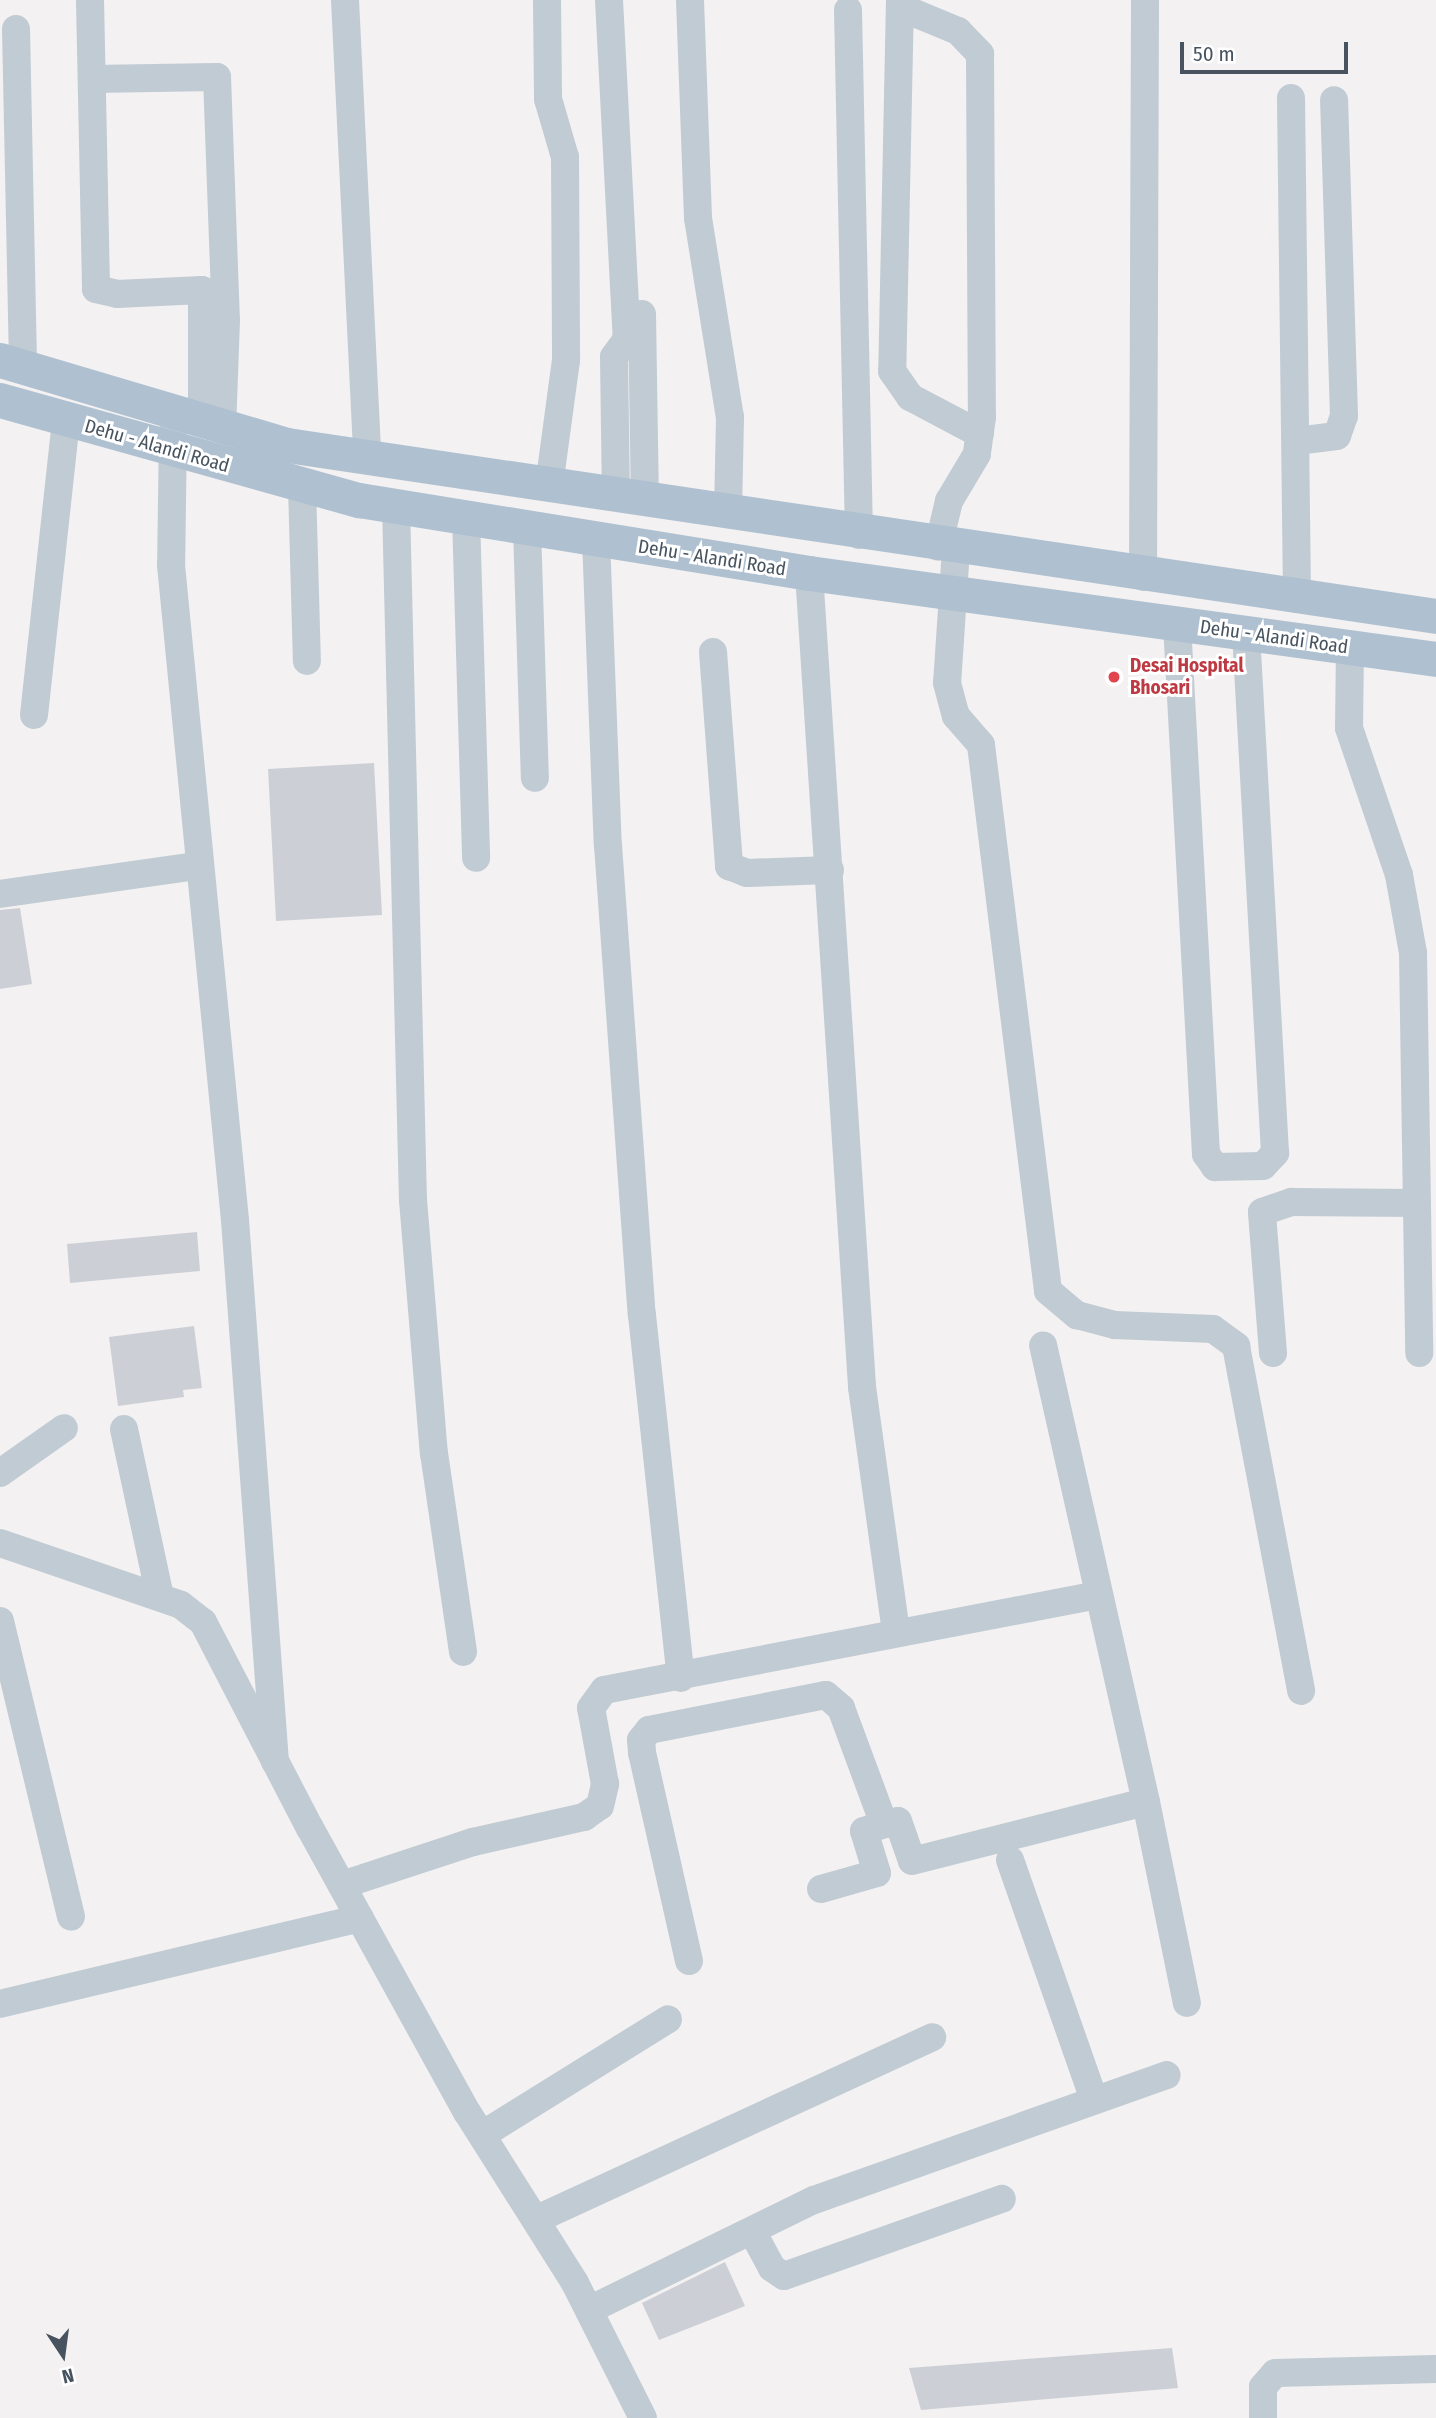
<!DOCTYPE html>
<style>
body{margin:0}
#map{position:relative;width:1436px;height:2418px;overflow:hidden;background:#f3f1f1;font-family:"Fira Sans Condensed",sans-serif}
div>[style]{position:absolute}
[style*='--x']{left:calc(var(--x)*1px);top:calc(var(--y)*1px);width:calc(var(--w)*1px);rotate:calc(var(--a)*1deg)}
.building>*{inset:0;background:#ccd0d6}
.minor>*{height:28px;margin:-14px;padding:0 14px;transform-origin:14px;border-radius:14px;background:#c1cbd3}
.major>*{height:35px;margin:-17.5px;padding:0 17.5px;transform-origin:17.5px;border-radius:17.5px;background:#afc0d1}
.dots>*{width:19px;height:19px;translate:-50% -50%;box-sizing:border-box;border:4px solid #fff;border-radius:50%}
span{translate:-50% -50%;white-space:nowrap;text-align:center;line-height:1.15;-webkit-text-stroke:6px #fff;paint-order:stroke}
.street-label{font-size:19px;color:#475460}
.health-label{font-size:19px;color:#be3a42;font-weight:700}
.left{translate:0 -50%;text-align:left}
.north{position:absolute;left:28px;top:2320px;width:70px;height:70px;-webkit-text-stroke:5px #fff;paint-order:stroke;rotate:167deg;font-size:19px;font-weight:700;line-height:28px;text-align:center;color:#475460}
.north::after{content:'';display:block;margin:auto;width:24px;height:32px;background:#475460;clip-path:polygon(50% 0,100% 100%,50% 72%,0 100%)}
.scale{position:absolute;left:1180px;top:42px;width:168px;height:32px;box-sizing:border-box;border:4px solid #475460;border-top:0;padding-left:9px;font-size:21px;line-height:24px;white-space:nowrap;color:#475460;-webkit-text-stroke:5px #fff;paint-order:stroke}
</style>
<div id="map">
<div class="building">
<i style="clip-path:polygon(374px 763px,382px 915px,276px 921px,268px 769px)"></i>
<i style="clip-path:polygon(20px 908px,32px 984px,0 989px,0 910px)"></i>
<i style="clip-path:polygon(197px 1232px,200px 1271px,70px 1283px,67px 1244px)"></i>
<i style="clip-path:polygon(194px 1326px,202px 1388px,183px 1390px,184px 1397px,118px 1406px,109px 1337px)"></i>
<i style="clip-path:polygon(725px 2262px,745px 2306px,659px 2340px,642px 2303px)"></i>
<i style="clip-path:polygon(1172px 2348px,1178px 2388px,921px 2410px,909px 2368px)"></i>
</div>
<div class="minor">
<i style="--x:90;--y:0;--w:289;--a:88.8"></i>
<i style="--x:96;--y:289;--w:22;--a:13"></i>
<i style="--x:117;--y:294;--w:85;--a:-2.7"></i>
<i style="--x:202;--y:290;--w:132;--a:90"></i>
<i style="--x:345;--y:0;--w:458;--a:87.2"></i>
<i style="--x:547;--y:0;--w:99;--a:89.4"></i>
<i style="--x:548;--y:99;--w:60;--a:73.7"></i>
<i style="--x:565;--y:157;--w:203;--a:89.7"></i>
<i style="--x:566;--y:360;--w:127;--a:97.7"></i>
<i style="--x:609;--y:0;--w:339;--a:87"></i>
<i style="--x:627;--y:339;--w:22;--a:126"></i>
<i style="--x:614;--y:357;--w:140;--a:89.2"></i>
<i style="--x:690;--y:0;--w:218;--a:87.9"></i>
<i style="--x:698;--y:218;--w:202;--a:80.9"></i>
<i style="--x:730;--y:417;--w:97;--a:91.2"></i>
<i style="--x:900;--y:0;--w:371;--a:91.2"></i>
<i style="--x:892;--y:371;--w:32;--a:55"></i>
<i style="--x:910;--y:397;--w:79;--a:27.9"></i>
<i style="--x:900;--y:7;--w:63;--a:22.5"></i>
<i style="--x:958;--y:31;--w:32;--a:46"></i>
<i style="--x:980;--y:54;--w:363;--a:89.7"></i>
<i style="--x:982;--y:417;--w:37;--a:98"></i>
<i style="--x:977;--y:454;--w:55;--a:120.8"></i>
<i style="--x:949;--y:501;--w:47;--a:103.4"></i>
<i style="--x:848;--y:10;--w:525;--a:88.8"></i>
<i style="--x:16;--y:29;--w:338;--a:88.8"></i>
<i style="--x:92;--y:79;--w:125;--a:-0.9"></i>
<i style="--x:217;--y:77;--w:243;--a:87.9"></i>
<i style="--x:226;--y:320;--w:108;--a:92.1"></i>
<i style="--x:1291;--y:98;--w:501;--a:89.31"></i>
<i style="--x:642;--y:314;--w:187;--a:89.1"></i>
<i style="--x:173;--y:430;--w:135;--a:90.8"></i>
<i style="--x:171;--y:565;--w:658;--a:84.42"></i>
<i style="--x:235;--y:1220;--w:543;--a:85.78"></i>
<i style="--x:1296;--y:441;--w:41;--a:-7"></i>
<i style="--x:1337;--y:436;--w:21;--a:-71"></i>
<i style="--x:1344;--y:416;--w:316;--a:-91.8"></i>
<i style="--x:302;--y:486;--w:175;--a:88.4"></i>
<i style="--x:396;--y:506;--w:694;--a:88.6"></i>
<i style="--x:413;--y:1200;--w:254;--a:85.3"></i>
<i style="--x:434;--y:1453;--w:201;--a:81.7"></i>
<i style="--x:466;--y:517;--w:341;--a:88.3"></i>
<i style="--x:527;--y:528;--w:250;--a:88.2"></i>
<i style="--x:596;--y:539;--w:306;--a:87.8"></i>
<i style="--x:608;--y:845;--w:471;--a:85.9"></i>
<i style="--x:642;--y:1315;--w:365;--a:83.9"></i>
<i style="--x:956;--y:549;--w:134;--a:93.8"></i>
<i style="--x:947;--y:683;--w:34;--a:75"></i>
<i style="--x:956;--y:716;--w:38;--a:49"></i>
<i style="--x:981;--y:745;--w:550;--a:83"></i>
<i style="--x:1048;--y:1291;--w:38;--a:40"></i>
<i style="--x:1077;--y:1315;--w:39;--a:15"></i>
<i style="--x:1115;--y:1325;--w:98;--a:2.3"></i>
<i style="--x:1213;--y:1329;--w:29;--a:36"></i>
<i style="--x:1236;--y:1346;--w:351;--a:79.3"></i>
<i style="--x:809;--y:573;--w:816;--a:86.27"></i>
<i style="--x:862;--y:1387;--w:234;--a:82.1"></i>
<i style="--x:1143;--y:577;--w:577;--a:-89.8"></i>
<i style="--x:1177;--y:624;--w:531;--a:86.87"></i>
<i style="--x:1206;--y:1154;--w:16;--a:55"></i>
<i style="--x:1215;--y:1167;--w:48;--a:-1.2"></i>
<i style="--x:1263;--y:1166;--w:18;--a:-47"></i>
<i style="--x:1275;--y:1153;--w:521;--a:-93.19"></i>
<i style="--x:1350;--y:647;--w:81;--a:90.7"></i>
<i style="--x:1349;--y:728;--w:155;--a:71.2"></i>
<i style="--x:1399;--y:875;--w:79;--a:79.8"></i>
<i style="--x:1413;--y:953;--w:400;--a:89.1"></i>
<i style="--x:713;--y:652;--w:215;--a:85.7"></i>
<i style="--x:729;--y:866;--w:19;--a:21"></i>
<i style="--x:747;--y:873;--w:83;--a:-2.1"></i>
<i style="--x:34;--y:715;--w:298;--a:-83.8"></i>
<i style="--x:0;--y:894;--w:199;--a:-8.1"></i>
<i style="--x:1273;--y:1353;--w:141;--a:-94.5"></i>
<i style="--x:1262;--y:1212;--w:31;--a:-19"></i>
<i style="--x:1291;--y:1202;--w:125;--a:0.5"></i>
<i style="--x:124;--y:1429;--w:172;--a:77.9"></i>
<i style="--x:0;--y:1473;--w:78;--a:-35.1"></i>
<i style="--x:0;--y:1543;--w:191;--a:18.9"></i>
<i style="--x:181;--y:1605;--w:28;--a:38"></i>
<i style="--x:203;--y:1622;--w:232;--a:62.6"></i>
<i style="--x:310;--y:1828;--w:325;--a:61.1"></i>
<i style="--x:467;--y:2112;--w:202;--a:57.7"></i>
<i style="--x:575;--y:2283;--w:151;--a:63.3"></i>
<i style="--x:0;--y:1621;--w:304;--a:76.5"></i>
<i style="--x:1146;--y:1802;--w:205;--a:78.5"></i>
<i style="--x:1010;--y:1860;--w:254;--a:70.7"></i>
<i style="--x:342;--y:1885;--w:138;--a:-18.2"></i>
<i style="--x:473;--y:1842;--w:114;--a:-12.7"></i>
<i style="--x:584;--y:1817;--w:19;--a:-35"></i>
<i style="--x:600;--y:1806;--w:23;--a:-77"></i>
<i style="--x:605;--y:1784;--w:77;--a:-100.4"></i>
<i style="--x:591;--y:1708;--w:22;--a:-54"></i>
<i style="--x:604;--y:1690;--w:503;--a:-10.89"></i>
<i style="--x:821;--y:1889;--w:58;--a:-15.9"></i>
<i style="--x:877;--y:1873;--w:44;--a:-107.2"></i>
<i style="--x:864;--y:1831;--w:21;--a:-19"></i>
<i style="--x:884;--y:1824;--w:14;--a:-12"></i>
<i style="--x:898;--y:1821;--w:42;--a:70.7"></i>
<i style="--x:912;--y:1861;--w:241;--a:-14.2"></i>
<i style="--x:1146;--y:1802;--w:468;--a:-102.7"></i>
<i style="--x:689;--y:1961;--w:213;--a:-102.7"></i>
<i style="--x:642;--y:1753;--w:13;--a:-94"></i>
<i style="--x:641;--y:1740;--w:13;--a:-51"></i>
<i style="--x:649;--y:1730;--w:180;--a:-11.2"></i>
<i style="--x:826;--y:1695;--w:20;--a:41"></i>
<i style="--x:841;--y:1708;--w:124;--a:69.7"></i>
<i style="--x:0;--y:2004;--w:370;--a:-13.4"></i>
<i style="--x:482;--y:2135;--w:219;--a:-31.9"></i>
<i style="--x:537;--y:2219;--w:435;--a:-24.7"></i>
<i style="--x:752;--y:2231;--w:42;--a:61.6"></i>
<i style="--x:772;--y:2268;--w:14;--a:34"></i>
<i style="--x:784;--y:2276;--w:231;--a:-19.5"></i>
<i style="--x:589;--y:2310;--w:250;--a:-26.1"></i>
<i style="--x:814;--y:2200;--w:374;--a:-19.5"></i>
<i style="--x:1263;--y:2418;--w:31;--a:-90"></i>
<i style="--x:1263;--y:2387;--w:18;--a:-49"></i>
<i style="--x:1275;--y:2373;--w:161;--a:-1.4"></i>
</div>
<div class="major">
<i style="--x:0;--y:360;--w:299;--a:16.5"></i>
<i style="--x:287;--y:445;--w:1162;--a:8.46"></i>
<i style="--x:0;--y:400;--w:373;--a:15.6"></i>
<i style="--x:359;--y:500;--w:456;--a:9.2"></i>
<i style="--x:809;--y:573;--w:633;--a:7.81"></i>
</div>
<div class="dots">
<i style="left:1114px;top:677px;background:#e0444e"></i>
</div>
<div class="street-label">
<span style="left:157px;top:446px;rotate:16deg">Dehu - Alandi Road</span>
<span style="left:712px;top:558px;rotate:9deg">Dehu - Alandi Road</span>
<span style="left:1274px;top:637px;rotate:8deg">Dehu - Alandi Road</span>
</div>
<div class="health-label">
<span class="left" style="left:1130px;top:677px">Desai Hospital<br>Bhosari</span>
</div>
<div class="north">N</div>
<div class="scale">50 m</div>
</div>
